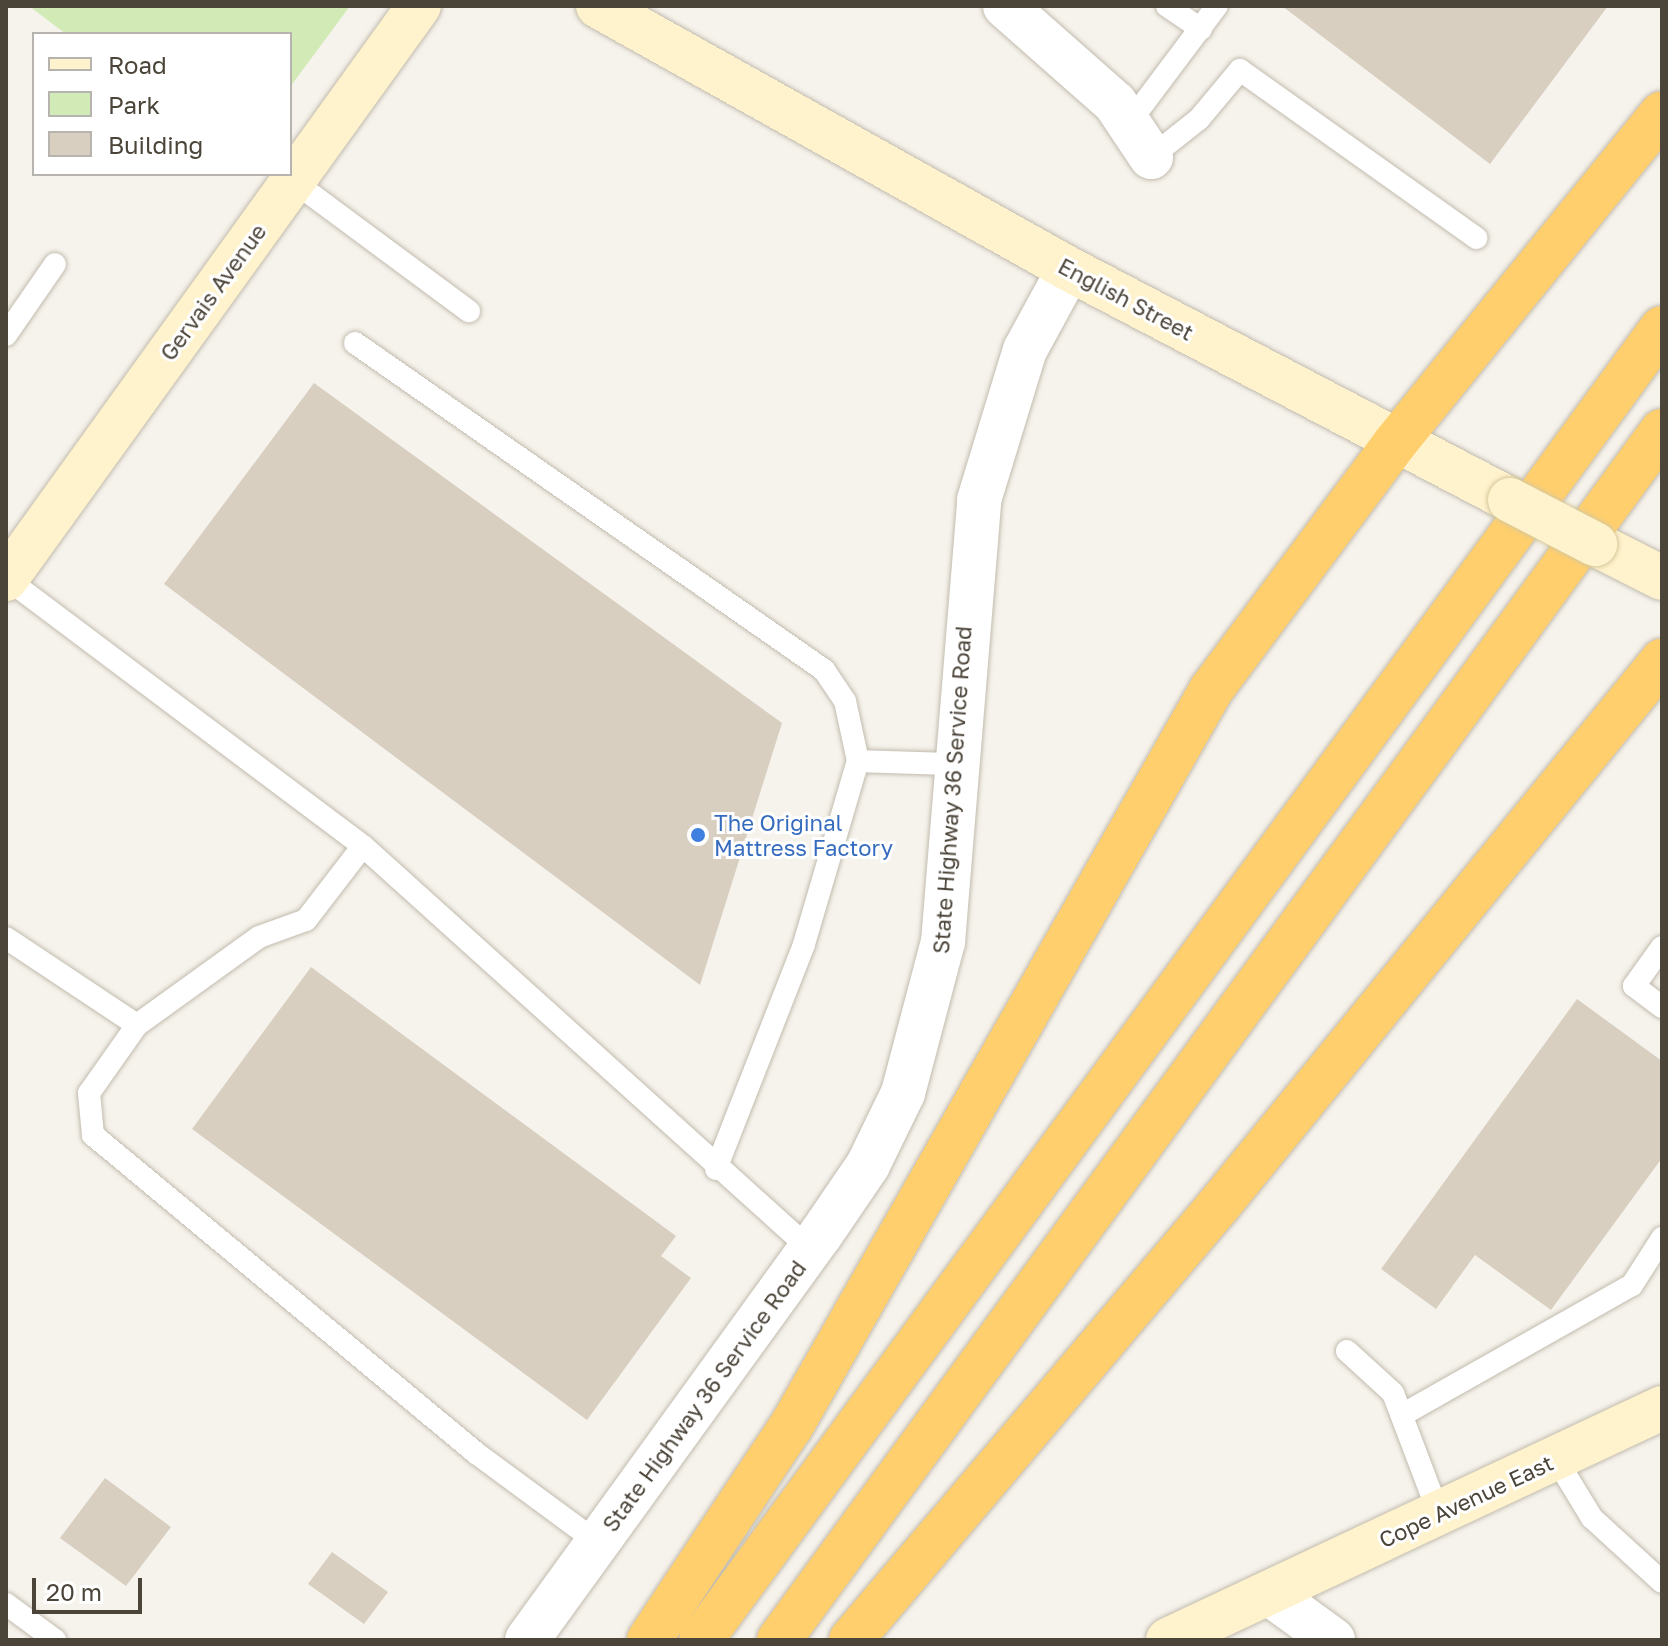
<!DOCTYPE html>
<style>
body{margin:0}
#map{position:relative;width:1668px;height:1646px;overflow:hidden;background:#f6f3ec;font-family:"Golos Text",sans-serif}
div>[style]{position:absolute}
[style*='--x']{left:calc(var(--x)*1px);top:calc(var(--y)*1px);width:calc(var(--w)*1px);rotate:calc(var(--a)*1deg)}
.green>*{inset:0;background:#d2eab5}
.building>*{inset:0;background:#d8cfc1}
.roads{filter:drop-shadow(0 0 2px #c2bbae) drop-shadow(0 0 2px #c2bbae)}
.lane>*{height:22px;margin:-11px;padding:0 11px;transform-origin:11px;border-radius:11px;background:#fff}
.street>*{height:44px;margin:-22px;padding:0 22px;transform-origin:22px;border-radius:22px;background:#fff}
.secondary>*{height:44px;margin:-22px;padding:0 22px;transform-origin:22px;border-radius:22px;background:#fff3cd}
.highway>*{height:44px;margin:-22px;padding:0 22px;transform-origin:22px;border-radius:22px;background:#ffcf6e}
.bridges{filter:drop-shadow(0 0 2px #d6c79b) drop-shadow(0 0 2px #d6c79b)}
.secondary-bridge>*{height:44px;margin:-22px;padding:0 22px;transform-origin:22px;border-radius:22px;background:#fff3cd}
.dots>*{width:22px;height:22px;translate:-50% -50%;box-sizing:border-box;border:4px solid #fff;border-radius:50%}
span{translate:-50% -50%;white-space:nowrap;text-align:center;line-height:1.15;-webkit-text-stroke:6px #fff;paint-order:stroke}
.street-label{font-size:22px;color:#4b4439}
.shop-label{font-size:22px;color:#366cbe}
.left{translate:0 -50%;text-align:left}
.frame{position:absolute;inset:0;border:8px solid #4b4439;pointer-events:none}
.legend{position:absolute;left:32px;top:32px;width:260px;height:144px;box-sizing:border-box;background:#fff;border:2px solid #b7b4b0;margin:0;padding:10px 14px;list-style:none;font-size:24px;color:#4b4439}
.legend li{display:flex;align-items:center;gap:16px;height:40px}
.legend b{width:40px;border:2px solid #b7b4b0}
.scale{position:absolute;left:32px;top:1578px;width:110px;height:36px;box-sizing:border-box;border:4px solid #4b4439;border-top:0;padding-left:10px;font-size:24px;line-height:28px;white-space:nowrap;color:#4b4439;-webkit-text-stroke:6px #fff;paint-order:stroke}
</style>
<div id="map">
<div class="green">
<i style="clip-path:polygon(29px 6px,350px 6px,290px 87px,290px 34px,66px 34px)"></i>
</div>
<div class="building">
<i style="clip-path:polygon(1282px 6px,1608px 6px,1490px 164px)"></i>
<i style="clip-path:polygon(314px 383px,782px 723px,700px 985px,164px 584px)"></i>
<i style="clip-path:polygon(311px 967px,676px 1236px,661px 1256px,691px 1278px,587px 1420px,192px 1129px)"></i>
<i style="clip-path:polygon(1577px 999px,1662px 1061px,1662px 1158px,1551px 1310px,1475px 1255px,1436px 1309px,1381px 1269px)"></i>
<i style="clip-path:polygon(105px 1478px,171px 1527px,126px 1586px,60px 1538px)"></i>
<i style="clip-path:polygon(332px 1552px,388px 1592px,364px 1624px,308px 1584px)"></i>
</div>
<div class="roads">
<div class="lane">
<i style="--x:1167;--y:6;--w:41;--a:34.1"></i>
<i style="--x:1129;--y:123;--w:146;--a:-53.1"></i>
<i style="--x:1151;--y:157;--w:61;--a:-38.4"></i>
<i style="--x:1199;--y:119;--w:64;--a:-50.1"></i>
<i style="--x:1240;--y:70;--w:290;--a:35.4"></i>
<i style="--x:293;--y:181;--w:219;--a:36.5"></i>
<i style="--x:6;--y:335;--w:86;--a:-55.4"></i>
<i style="--x:355;--y:343;--w:572;--a:34.89"></i>
<i style="--x:824;--y:670;--w:37;--a:56"></i>
<i style="--x:845;--y:701;--w:61;--a:77.8"></i>
<i style="--x:6;--y:578;--w:446;--a:36.9"></i>
<i style="--x:363;--y:846;--w:602;--a:42.04"></i>
<i style="--x:6;--y:938;--w:157;--a:33.6"></i>
<i style="--x:137;--y:1025;--w:83;--a:125.2"></i>
<i style="--x:89;--y:1093;--w:42;--a:84.6"></i>
<i style="--x:93;--y:1135;--w:498;--a:39.7"></i>
<i style="--x:476;--y:1453;--w:152;--a:36.4"></i>
<i style="--x:1662;--y:947;--w:48;--a:125.7"></i>
<i style="--x:1634;--y:986;--w:35;--a:37"></i>
<i style="--x:137;--y:1025;--w:150;--a:-35.8"></i>
<i style="--x:259;--y:937;--w:50;--a:-19.9"></i>
<i style="--x:306;--y:920;--w:93;--a:-52.4"></i>
<i style="--x:716;--y:1169;--w:242;--a:-68.6"></i>
<i style="--x:804;--y:944;--w:191;--a:-73.6"></i>
<i style="--x:858;--y:761;--w:97;--a:1.8"></i>
<i style="--x:1347;--y:1351;--w:62;--a:42.4"></i>
<i style="--x:1393;--y:1393;--w:129;--a:69.2"></i>
<i style="--x:1402;--y:1415;--w:264;--a:-29.5"></i>
<i style="--x:1632;--y:1285;--w:56;--a:-57.4"></i>
<i style="--x:1556;--y:1459;--w:69;--a:58.6"></i>
<i style="--x:1592;--y:1518;--w:95;--a:42.4"></i>
<i style="--x:6;--y:1604;--w:61;--a:36.3"></i>
</div>
<div class="street">
<i style="--x:1005;--y:6;--w:147;--a:41.4"></i>
<i style="--x:1115;--y:103;--w:65;--a:56.3"></i>
<i style="--x:1270;--y:1594;--w:78;--a:36.1"></i>
<i style="--x:527;--y:1640;--w:501;--a:-54.09"></i>
<i style="--x:821;--y:1234;--w:83;--a:-55.7"></i>
<i style="--x:868;--y:1165;--w:80;--a:-64.1"></i>
<i style="--x:903;--y:1093;--w:156;--a:-75.2"></i>
<i style="--x:943;--y:942;--w:443;--a:-85.3"></i>
<i style="--x:979;--y:500;--w:157;--a:-73"></i>
<i style="--x:1025;--y:350;--w:92;--a:-61.5"></i>
</div>
<div class="secondary">
<i style="--x:598;--y:6;--w:539;--a:29.18"></i>
<i style="--x:1069;--y:269;--w:498;--a:27.6"></i>
<i style="--x:1595;--y:544;--w:75;--a:26.9"></i>
<i style="--x:6;--y:579;--w:706;--a:-54.22"></i>
<i style="--x:1168;--y:1640;--w:546;--a:-25.16"></i>
</div>
<div class="highway">
<i style="--x:649;--y:1640;--w:258;--a:-56.4"></i>
<i style="--x:792;--y:1425;--w:846;--a:-60.31"></i>
<i style="--x:1211;--y:690;--w:308;--a:-53.3"></i>
<i style="--x:1395;--y:443;--w:424;--a:-51"></i>
<i style="--x:701;--y:1640;--w:1626;--a:-53.78"></i>
<i style="--x:779;--y:1640;--w:1497;--a:-53.86"></i>
<i style="--x:851;--y:1640;--w:570;--a:-49.77"></i>
<i style="--x:1219;--y:1205;--w:702;--a:-50.84"></i>
</div>
</div>
<div class="bridges">
<div class="secondary-bridge">
<i style="--x:1510;--y:500;--w:96;--a:27.4"></i>
</div>
</div>
<div class="dots">
<i style="left:698px;top:835px;background:#3f7fe0"></i>
</div>
<div class="street-label">
<span style="left:213px;top:292px;rotate:-54deg">Gervais Avenue</span>
<span style="left:1126px;top:299px;rotate:28deg">English Street</span>
<span style="left:952px;top:790px;rotate:-86deg">State Highway 36 Service Road</span>
<span style="left:704px;top:1396px;rotate:-54deg">State Highway 36 Service Road</span>
<span style="left:1466px;top:1501px;rotate:-25deg">Cope Avenue East</span>
</div>
<div class="shop-label">
<span class="left" style="left:714px;top:835px">The Original<br>Mattress Factory</span>
</div>
<div class="frame"></div>
<ul class="legend">
<li><b style="height:10px;background:#fff3cd"></b>Road</li>
<li><b style="height:22px;background:#d2eab5"></b>Park</li>
<li><b style="height:22px;background:#d8cfc1"></b>Building</li>
</ul>
<div class="scale">20 m</div>
</div>
